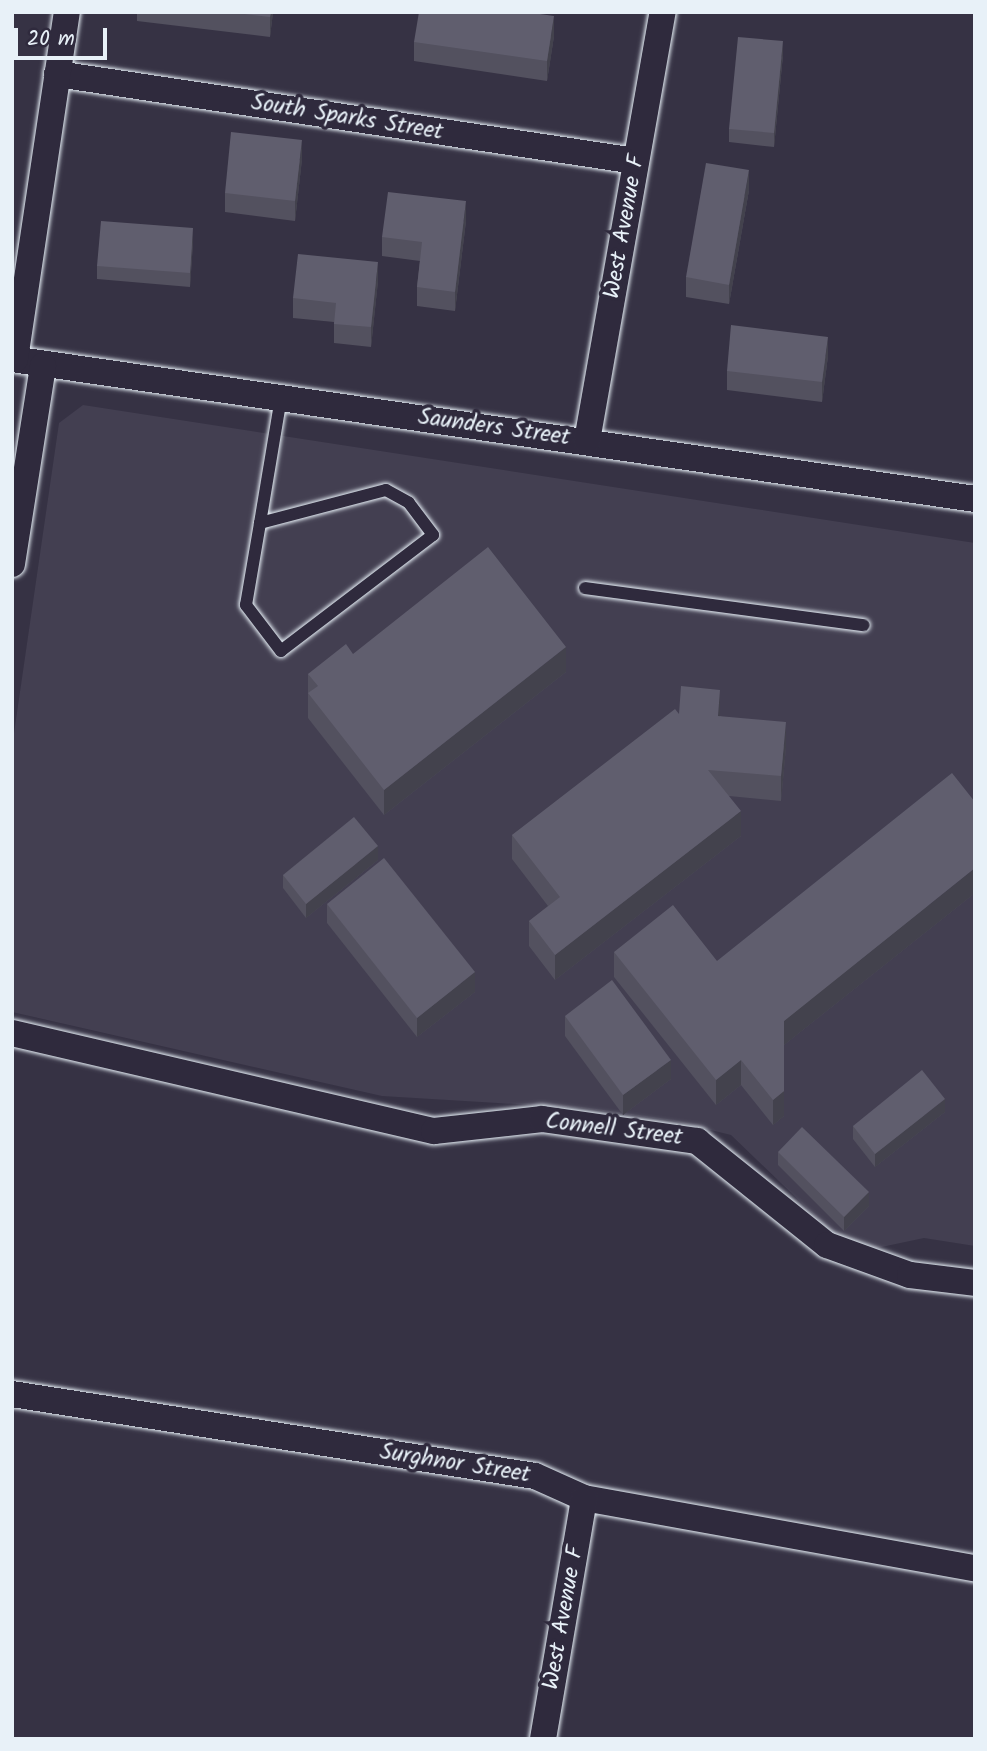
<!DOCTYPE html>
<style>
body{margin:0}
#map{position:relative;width:987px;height:1751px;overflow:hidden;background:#363244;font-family:Kalam,sans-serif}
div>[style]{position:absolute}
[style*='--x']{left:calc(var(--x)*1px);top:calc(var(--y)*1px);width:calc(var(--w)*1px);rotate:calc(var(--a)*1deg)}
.built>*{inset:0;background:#433f51}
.roads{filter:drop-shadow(0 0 2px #e8f1f8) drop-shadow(0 0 2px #e8f1f8)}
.lane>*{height:12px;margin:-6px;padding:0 6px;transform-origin:6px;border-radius:6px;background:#2f2a3d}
.street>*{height:26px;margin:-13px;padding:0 13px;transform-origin:13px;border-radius:13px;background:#2f2a3d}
.wall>*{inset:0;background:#53515f}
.shaded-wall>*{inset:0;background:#43424d}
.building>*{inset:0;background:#605e6e}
span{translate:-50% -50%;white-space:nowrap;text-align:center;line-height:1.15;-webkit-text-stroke:7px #2f2a3d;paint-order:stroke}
.street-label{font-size:23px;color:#e8f1f8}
.frame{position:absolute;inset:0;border:14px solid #e8f1f8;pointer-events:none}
.scale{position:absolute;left:14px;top:28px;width:93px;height:32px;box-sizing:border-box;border:4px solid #e8f1f8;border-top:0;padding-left:9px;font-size:21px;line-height:24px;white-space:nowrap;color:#e8f1f8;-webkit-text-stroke:5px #2f2a3d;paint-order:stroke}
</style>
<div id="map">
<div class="built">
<i style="clip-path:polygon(83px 405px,975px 543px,975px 1246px,924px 1238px,872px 1249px,838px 1238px,731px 1135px,674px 1121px,582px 1108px,382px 1096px,12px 1012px,12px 747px,59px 423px)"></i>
</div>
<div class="roads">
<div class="lane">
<i style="--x:260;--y:523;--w:130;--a:-14.7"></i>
<i style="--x:386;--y:490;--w:26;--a:29"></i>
<i style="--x:409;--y:503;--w:40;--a:53"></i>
<i style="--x:433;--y:535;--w:191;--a:142.7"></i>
<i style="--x:281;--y:651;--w:58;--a:-127.3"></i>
<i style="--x:246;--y:605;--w:83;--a:-80.3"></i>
<i style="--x:260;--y:523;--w:127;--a:-80.5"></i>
<i style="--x:585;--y:588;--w:281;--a:7.6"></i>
</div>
<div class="street">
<i style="--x:57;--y:74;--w:585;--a:8.55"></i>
<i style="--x:12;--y:359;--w:973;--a:8.27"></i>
<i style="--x:15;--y:359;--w:351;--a:-81.5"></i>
<i style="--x:587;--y:441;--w:436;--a:-80"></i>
<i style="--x:12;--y:564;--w:201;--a:-81.1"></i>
<i style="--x:12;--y:1033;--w:433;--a:13.1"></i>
<i style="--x:434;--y:1131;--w:109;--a:-6.3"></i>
<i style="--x:542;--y:1119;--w:157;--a:8.1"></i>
<i style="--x:697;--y:1141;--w:166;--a:38.7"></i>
<i style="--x:827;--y:1245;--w:88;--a:19.9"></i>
<i style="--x:910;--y:1275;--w:65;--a:7"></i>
<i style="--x:12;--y:1394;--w:529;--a:8.91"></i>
<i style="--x:535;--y:1476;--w:54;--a:24.2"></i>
<i style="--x:584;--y:1498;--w:397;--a:10.2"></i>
<i style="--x:543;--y:1739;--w:244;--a:-80.3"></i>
</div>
</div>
<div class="wall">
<i style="clip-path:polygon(137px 12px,273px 12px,270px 37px,137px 21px)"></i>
<i style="clip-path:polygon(554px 36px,547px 81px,414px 61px,414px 42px)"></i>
<i style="clip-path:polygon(783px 55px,774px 147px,729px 142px,729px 129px)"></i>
<i style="clip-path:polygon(302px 159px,295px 221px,225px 212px,225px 193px)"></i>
<i style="clip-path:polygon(749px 190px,729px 304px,686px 297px,686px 277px)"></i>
<i style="clip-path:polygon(466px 221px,455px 311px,417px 306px,417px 287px,420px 261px,382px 256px,382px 237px)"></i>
<i style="clip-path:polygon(193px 242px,190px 287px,97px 279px,97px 266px)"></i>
<i style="clip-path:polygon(378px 281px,371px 347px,334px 343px,334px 322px,293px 318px,293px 298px)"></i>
<i style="clip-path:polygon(828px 356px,822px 402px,727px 390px,727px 371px)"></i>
<i style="clip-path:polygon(353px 654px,566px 672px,384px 815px,308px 718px,308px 674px)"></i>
<i style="clip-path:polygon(679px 714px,720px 716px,786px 747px,781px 801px,729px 796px,741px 836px,555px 980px,529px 946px,529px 921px,548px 906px,512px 859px,512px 835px)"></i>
<i style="clip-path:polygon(378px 860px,306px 918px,283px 888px,283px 875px)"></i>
<i style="clip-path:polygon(975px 893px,784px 1045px,784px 1116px,773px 1125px,741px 1085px,716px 1105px,614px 977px,614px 952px,717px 961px)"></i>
<i style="clip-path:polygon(327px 904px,475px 992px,417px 1037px,327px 923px)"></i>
<i style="clip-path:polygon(565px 1016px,671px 1079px,623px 1115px,565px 1036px)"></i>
<i style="clip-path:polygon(945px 1112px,875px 1167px,853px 1139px,853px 1126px)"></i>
<i style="clip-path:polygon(778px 1152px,869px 1206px,844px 1231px,778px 1165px)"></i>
</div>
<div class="shaded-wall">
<i style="clip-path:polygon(271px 12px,273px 12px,270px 37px,270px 17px)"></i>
<i style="clip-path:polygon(554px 16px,554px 36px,547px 81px,547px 61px)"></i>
<i style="clip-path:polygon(783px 41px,783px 55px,774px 147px,774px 133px)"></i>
<i style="clip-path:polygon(302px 140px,302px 159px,295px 221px,295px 201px)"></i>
<i style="clip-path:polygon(749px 170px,749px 190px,729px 304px,729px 285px)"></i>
<i style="clip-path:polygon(466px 201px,466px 221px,455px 311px,455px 292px)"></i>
<i style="clip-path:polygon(193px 228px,193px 242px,190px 287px,190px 273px)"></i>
<i style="clip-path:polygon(378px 262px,378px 281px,371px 347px,371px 327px)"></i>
<i style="clip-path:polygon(828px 337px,828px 356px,822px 402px,822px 382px)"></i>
<i style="clip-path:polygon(566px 647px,566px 672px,384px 815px,384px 790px)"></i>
<i style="clip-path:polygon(720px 690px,720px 715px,718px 741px,718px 716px)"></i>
<i style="clip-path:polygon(786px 722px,786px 747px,781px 801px,781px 776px)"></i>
<i style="clip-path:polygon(741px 811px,741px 836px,555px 980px,555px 955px)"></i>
<i style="clip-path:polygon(378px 846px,378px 860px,306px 918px,306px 904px)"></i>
<i style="clip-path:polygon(975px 868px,975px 893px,784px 1045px,784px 1021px)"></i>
<i style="clip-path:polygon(475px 972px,475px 992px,417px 1037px,417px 1018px)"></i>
<i style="clip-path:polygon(671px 1060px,671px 1079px,623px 1115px,623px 1095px)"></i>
<i style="clip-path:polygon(741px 1060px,741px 1085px,716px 1105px,716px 1080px)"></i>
<i style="clip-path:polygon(784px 1091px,784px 1116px,773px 1125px,773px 1100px)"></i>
<i style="clip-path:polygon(945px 1099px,945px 1112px,875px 1167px,875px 1154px)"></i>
<i style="clip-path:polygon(869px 1192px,869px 1206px,844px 1231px,844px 1217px)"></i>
</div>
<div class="building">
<i style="clip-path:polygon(227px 12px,271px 12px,270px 17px)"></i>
<i style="clip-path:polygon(419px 12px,526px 12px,554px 16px,547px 61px,414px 42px)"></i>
<i style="clip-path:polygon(738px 37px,783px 41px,774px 133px,729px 129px)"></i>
<i style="clip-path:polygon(231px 132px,302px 140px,295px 201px,225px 193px)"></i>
<i style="clip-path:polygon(706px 163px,749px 170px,729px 285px,686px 277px)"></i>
<i style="clip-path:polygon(388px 192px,466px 201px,455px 292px,417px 287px,422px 242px,382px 237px)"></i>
<i style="clip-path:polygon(101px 221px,193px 228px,190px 273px,97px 266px)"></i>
<i style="clip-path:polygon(298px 254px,378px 262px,371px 327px,334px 324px,336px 303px,293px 298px)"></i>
<i style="clip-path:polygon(731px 325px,828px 337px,822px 382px,727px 371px)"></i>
<i style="clip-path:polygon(488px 547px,566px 647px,384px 790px,308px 693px,318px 686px,308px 674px,346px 644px,353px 654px)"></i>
<i style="clip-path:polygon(681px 686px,720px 690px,718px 716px,786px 722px,781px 776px,708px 770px,741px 811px,555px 955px,529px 921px,560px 897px,512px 835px,675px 709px,679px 714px)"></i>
<i style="clip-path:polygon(952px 773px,975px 802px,975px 868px,784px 1021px,784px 1091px,773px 1100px,741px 1060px,716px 1080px,614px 952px,673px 905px,717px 961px)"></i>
<i style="clip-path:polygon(354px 817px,378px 846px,306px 904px,283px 875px)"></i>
<i style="clip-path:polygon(384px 858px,475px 972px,417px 1018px,327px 904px)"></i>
<i style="clip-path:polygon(612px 980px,671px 1060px,623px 1095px,565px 1016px)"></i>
<i style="clip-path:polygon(922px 1070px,945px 1099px,875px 1154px,853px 1126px)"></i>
<i style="clip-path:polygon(802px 1127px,869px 1192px,844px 1217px,778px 1152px)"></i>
</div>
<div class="street-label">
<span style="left:347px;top:118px;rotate:9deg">South Sparks Street</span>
<span style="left:625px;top:227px;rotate:-80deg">West Avenue F</span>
<span style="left:494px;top:428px;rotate:8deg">Saunders Street</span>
<span style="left:614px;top:1130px;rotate:7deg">Connell Street</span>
<span style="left:455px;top:1464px;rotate:9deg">Surghnor Street</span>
<span style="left:564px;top:1618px;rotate:-80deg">West Avenue F</span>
</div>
<div class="frame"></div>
<div class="scale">20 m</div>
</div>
